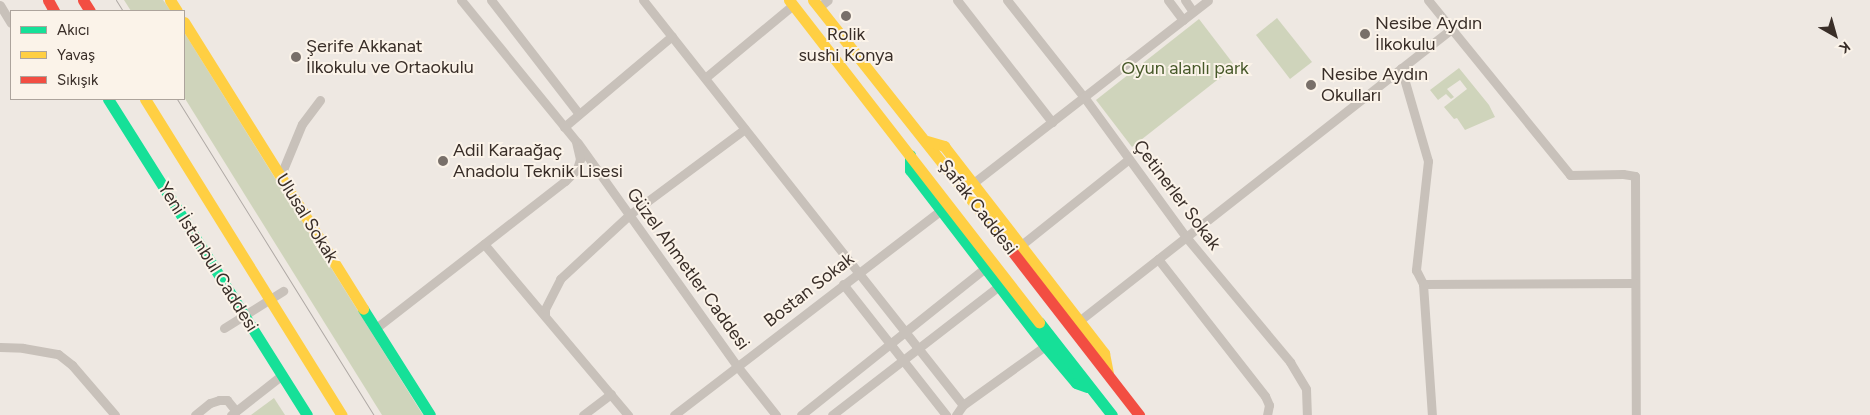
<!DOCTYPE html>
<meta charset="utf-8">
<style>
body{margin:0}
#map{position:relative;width:1870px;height:415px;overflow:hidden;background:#eee8e2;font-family:Figtree,sans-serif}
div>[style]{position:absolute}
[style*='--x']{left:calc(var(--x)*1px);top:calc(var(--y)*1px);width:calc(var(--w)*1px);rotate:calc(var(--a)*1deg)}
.green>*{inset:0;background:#cfd4bb}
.street>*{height:9px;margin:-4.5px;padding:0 4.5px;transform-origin:4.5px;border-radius:4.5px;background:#c8c1ba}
.fast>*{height:11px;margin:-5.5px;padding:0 5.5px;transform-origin:5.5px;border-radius:5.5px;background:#16e098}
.slow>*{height:11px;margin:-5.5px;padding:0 5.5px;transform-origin:5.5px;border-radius:5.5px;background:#ffcf43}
.jam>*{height:11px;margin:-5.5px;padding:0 5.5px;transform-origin:5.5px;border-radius:5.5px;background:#f24e42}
.tram>*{height:1px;margin:-0.5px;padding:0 0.5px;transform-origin:0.5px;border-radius:0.5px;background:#afa9a5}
.dots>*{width:14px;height:14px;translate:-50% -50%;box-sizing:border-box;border:2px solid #fbf3e9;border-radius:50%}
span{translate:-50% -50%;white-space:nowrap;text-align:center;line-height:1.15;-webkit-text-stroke:4px #fbf3e9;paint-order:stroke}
.poi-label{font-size:18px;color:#392e28}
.left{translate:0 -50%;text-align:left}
.park-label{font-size:18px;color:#47592a}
.street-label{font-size:18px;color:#392e28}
.legend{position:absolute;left:10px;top:10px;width:175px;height:90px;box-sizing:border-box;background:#fbf3e9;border:1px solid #ada49c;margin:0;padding:6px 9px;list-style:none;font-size:15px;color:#392e28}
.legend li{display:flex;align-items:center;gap:10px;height:25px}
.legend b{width:25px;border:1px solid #ada49c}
.north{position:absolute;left:1810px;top:10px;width:50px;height:50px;-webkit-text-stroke:4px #fbf3e9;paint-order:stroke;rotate:142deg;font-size:14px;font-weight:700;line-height:20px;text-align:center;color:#392e28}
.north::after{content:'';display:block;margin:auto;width:18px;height:22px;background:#392e28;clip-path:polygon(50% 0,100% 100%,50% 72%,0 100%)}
</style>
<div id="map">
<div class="green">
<i style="clip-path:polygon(124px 0,163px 0,171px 11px,131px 11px)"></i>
<i style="clip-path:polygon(1277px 18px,1312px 62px,1290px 79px,1256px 35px)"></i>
<i style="clip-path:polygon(1199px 19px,1235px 66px,1132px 147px,1096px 100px)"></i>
<i style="clip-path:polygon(184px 32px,423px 415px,382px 415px,184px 97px)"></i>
<i style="clip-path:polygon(1459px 68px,1489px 105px,1495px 117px,1465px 130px,1457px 118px,1454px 119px,1444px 107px,1467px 89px,1460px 80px,1447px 89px,1454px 97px,1451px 99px,1446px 94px,1438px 100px,1430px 90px)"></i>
<i style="clip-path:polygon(274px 398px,285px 415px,251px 415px)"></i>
</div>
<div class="street">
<i style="--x:491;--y:0;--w:144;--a:52.3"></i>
<i style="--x:643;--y:0;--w:516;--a:51.69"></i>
<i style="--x:957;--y:0;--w:155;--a:52.1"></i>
<i style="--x:1007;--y:0;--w:124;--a:51.6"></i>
<i style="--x:1084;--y:97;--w:173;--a:53.9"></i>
<i style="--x:1186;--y:237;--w:163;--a:50.2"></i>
<i style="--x:1290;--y:362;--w:31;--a:59"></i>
<i style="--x:1306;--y:389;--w:26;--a:88"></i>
<i style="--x:1168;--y:0;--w:25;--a:53"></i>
<i style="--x:1185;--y:0;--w:14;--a:56"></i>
<i style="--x:1428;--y:0;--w:225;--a:50.9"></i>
<i style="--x:1570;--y:175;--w:53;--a:-1.1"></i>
<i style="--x:1623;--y:174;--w:12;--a:9"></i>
<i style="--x:1635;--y:176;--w:239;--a:89.8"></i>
<i style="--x:0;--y:5;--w:21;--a:59"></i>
<i style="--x:819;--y:7;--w:11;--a:-38"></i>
<i style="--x:1401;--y:68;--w:97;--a:73.8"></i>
<i style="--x:1428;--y:161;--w:110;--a:96.3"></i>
<i style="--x:1416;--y:270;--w:16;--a:63"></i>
<i style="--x:1423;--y:284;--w:212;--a:-0.3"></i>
<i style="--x:705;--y:78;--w:114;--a:-39.7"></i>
<i style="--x:564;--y:127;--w:141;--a:-40.1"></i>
<i style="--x:578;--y:143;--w:274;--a:54.5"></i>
<i style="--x:737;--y:366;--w:63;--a:51.5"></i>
<i style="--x:280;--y:177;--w:57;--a:-67.5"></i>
<i style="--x:302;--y:124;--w:30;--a:-53"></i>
<i style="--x:972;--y:184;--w:299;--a:-37.9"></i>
<i style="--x:484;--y:244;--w:224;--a:49.9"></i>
<i style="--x:1020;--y:246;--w:139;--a:-38.6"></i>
<i style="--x:1158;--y:259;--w:174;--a:52"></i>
<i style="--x:1265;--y:396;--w:10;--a:66"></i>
<i style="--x:1269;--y:405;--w:10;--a:101"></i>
<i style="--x:843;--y:284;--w:167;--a:51.8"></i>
<i style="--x:1423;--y:284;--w:131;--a:86.1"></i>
<i style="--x:545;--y:316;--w:7;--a:-90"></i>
<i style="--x:545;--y:309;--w:34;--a:-63"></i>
<i style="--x:560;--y:279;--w:94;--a:-42.8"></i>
<i style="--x:629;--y:215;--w:144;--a:-36.6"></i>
<i style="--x:1079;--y:321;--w:473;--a:-38.1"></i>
<i style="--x:224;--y:328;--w:70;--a:-32.1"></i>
<i style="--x:376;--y:328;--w:239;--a:-37.9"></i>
<i style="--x:565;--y:181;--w:17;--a:-45"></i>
<i style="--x:577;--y:169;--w:10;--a:-73"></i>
<i style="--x:580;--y:159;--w:18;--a:-103"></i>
<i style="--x:576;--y:141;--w:182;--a:-129.2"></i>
<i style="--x:0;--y:347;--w:23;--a:2"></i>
<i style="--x:23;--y:348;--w:36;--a:10"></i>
<i style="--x:58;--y:354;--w:18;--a:38"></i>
<i style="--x:72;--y:365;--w:66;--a:49.3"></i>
<i style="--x:195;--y:415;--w:19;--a:-39"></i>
<i style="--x:210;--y:403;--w:9;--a:-18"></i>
<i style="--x:219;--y:400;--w:8;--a:0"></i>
<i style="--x:227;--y:400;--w:14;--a:51"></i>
<i style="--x:231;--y:415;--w:65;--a:-38.1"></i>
<i style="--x:583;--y:415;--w:35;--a:-37"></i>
<i style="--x:674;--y:415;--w:337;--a:-37.5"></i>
<i style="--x:801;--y:415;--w:236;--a:-38.6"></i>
<i style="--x:832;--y:415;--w:211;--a:-37.7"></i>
<i style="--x:956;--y:415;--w:12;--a:-55"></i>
<i style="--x:963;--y:405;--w:101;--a:-35.7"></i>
</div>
<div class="fast">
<i style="--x:108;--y:99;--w:373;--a:57.8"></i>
<i style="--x:910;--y:155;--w:15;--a:90"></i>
<i style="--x:910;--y:170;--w:222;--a:52.5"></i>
<i style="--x:1045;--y:346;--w:48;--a:50"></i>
<i style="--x:1076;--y:383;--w:12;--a:20"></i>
<i style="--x:363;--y:309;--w:125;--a:57.7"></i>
<i style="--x:1039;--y:322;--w:118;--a:51.9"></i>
</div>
<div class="slow">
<i style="--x:170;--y:0;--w:13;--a:58"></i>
<i style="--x:789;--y:0;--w:408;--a:52.2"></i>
<i style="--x:813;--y:0;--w:314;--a:51.6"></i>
<i style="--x:184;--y:22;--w:338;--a:58"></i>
<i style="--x:145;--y:99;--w:372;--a:58.1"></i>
<i style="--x:927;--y:141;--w:18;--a:16"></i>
<i style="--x:944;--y:146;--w:262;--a:52.3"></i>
<i style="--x:1104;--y:353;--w:21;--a:79"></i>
</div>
<div class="jam">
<i style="--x:48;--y:0;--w:13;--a:61"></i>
<i style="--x:83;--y:0;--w:13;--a:58"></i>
<i style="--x:1008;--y:246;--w:214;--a:52.2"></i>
</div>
<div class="tram">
<i style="--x:116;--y:0;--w:13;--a:58"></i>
<i style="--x:177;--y:99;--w:372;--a:58.1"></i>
</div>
<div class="dots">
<i style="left:846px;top:16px;background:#786f69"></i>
<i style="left:1365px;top:34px;background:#786f69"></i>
<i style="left:296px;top:57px;background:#786f69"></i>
<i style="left:1311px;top:85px;background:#786f69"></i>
<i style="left:443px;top:161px;background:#786f69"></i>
</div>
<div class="poi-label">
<span class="left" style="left:1375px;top:34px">Nesibe Aydın<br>İlkokulu</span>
<span style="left:846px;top:45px">Rolik<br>sushi Konya</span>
<span class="left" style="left:306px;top:57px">Şerife Akkanat<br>İlkokulu ve Ortaokulu</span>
<span class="left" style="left:1321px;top:85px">Nesibe Aydın<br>Okulları</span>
<span class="left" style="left:453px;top:161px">Adil Karaağaç<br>Anadolu Teknik Lisesi</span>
</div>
<div class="park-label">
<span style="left:1185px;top:68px">Oyun alanlı park</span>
</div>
<div class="street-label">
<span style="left:1177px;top:195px;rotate:53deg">Çetinerler Sokak</span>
<span style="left:978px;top:207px;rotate:52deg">Şafak Caddesi</span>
<span style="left:307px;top:218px;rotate:58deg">Ulusal Sokak</span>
<span style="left:208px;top:257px;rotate:58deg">Yeni İstanbul Caddesi</span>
<span style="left:688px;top:269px;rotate:54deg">Güzel Ahmetler Caddesi</span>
<span style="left:809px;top:290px;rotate:-38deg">Bostan Sokak</span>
</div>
<ul class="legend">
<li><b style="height:6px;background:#16e098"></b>Akıcı</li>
<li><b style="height:6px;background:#ffcf43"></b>Yavaş</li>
<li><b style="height:6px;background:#f24e42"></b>Sıkışık</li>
</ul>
<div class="north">K</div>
</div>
